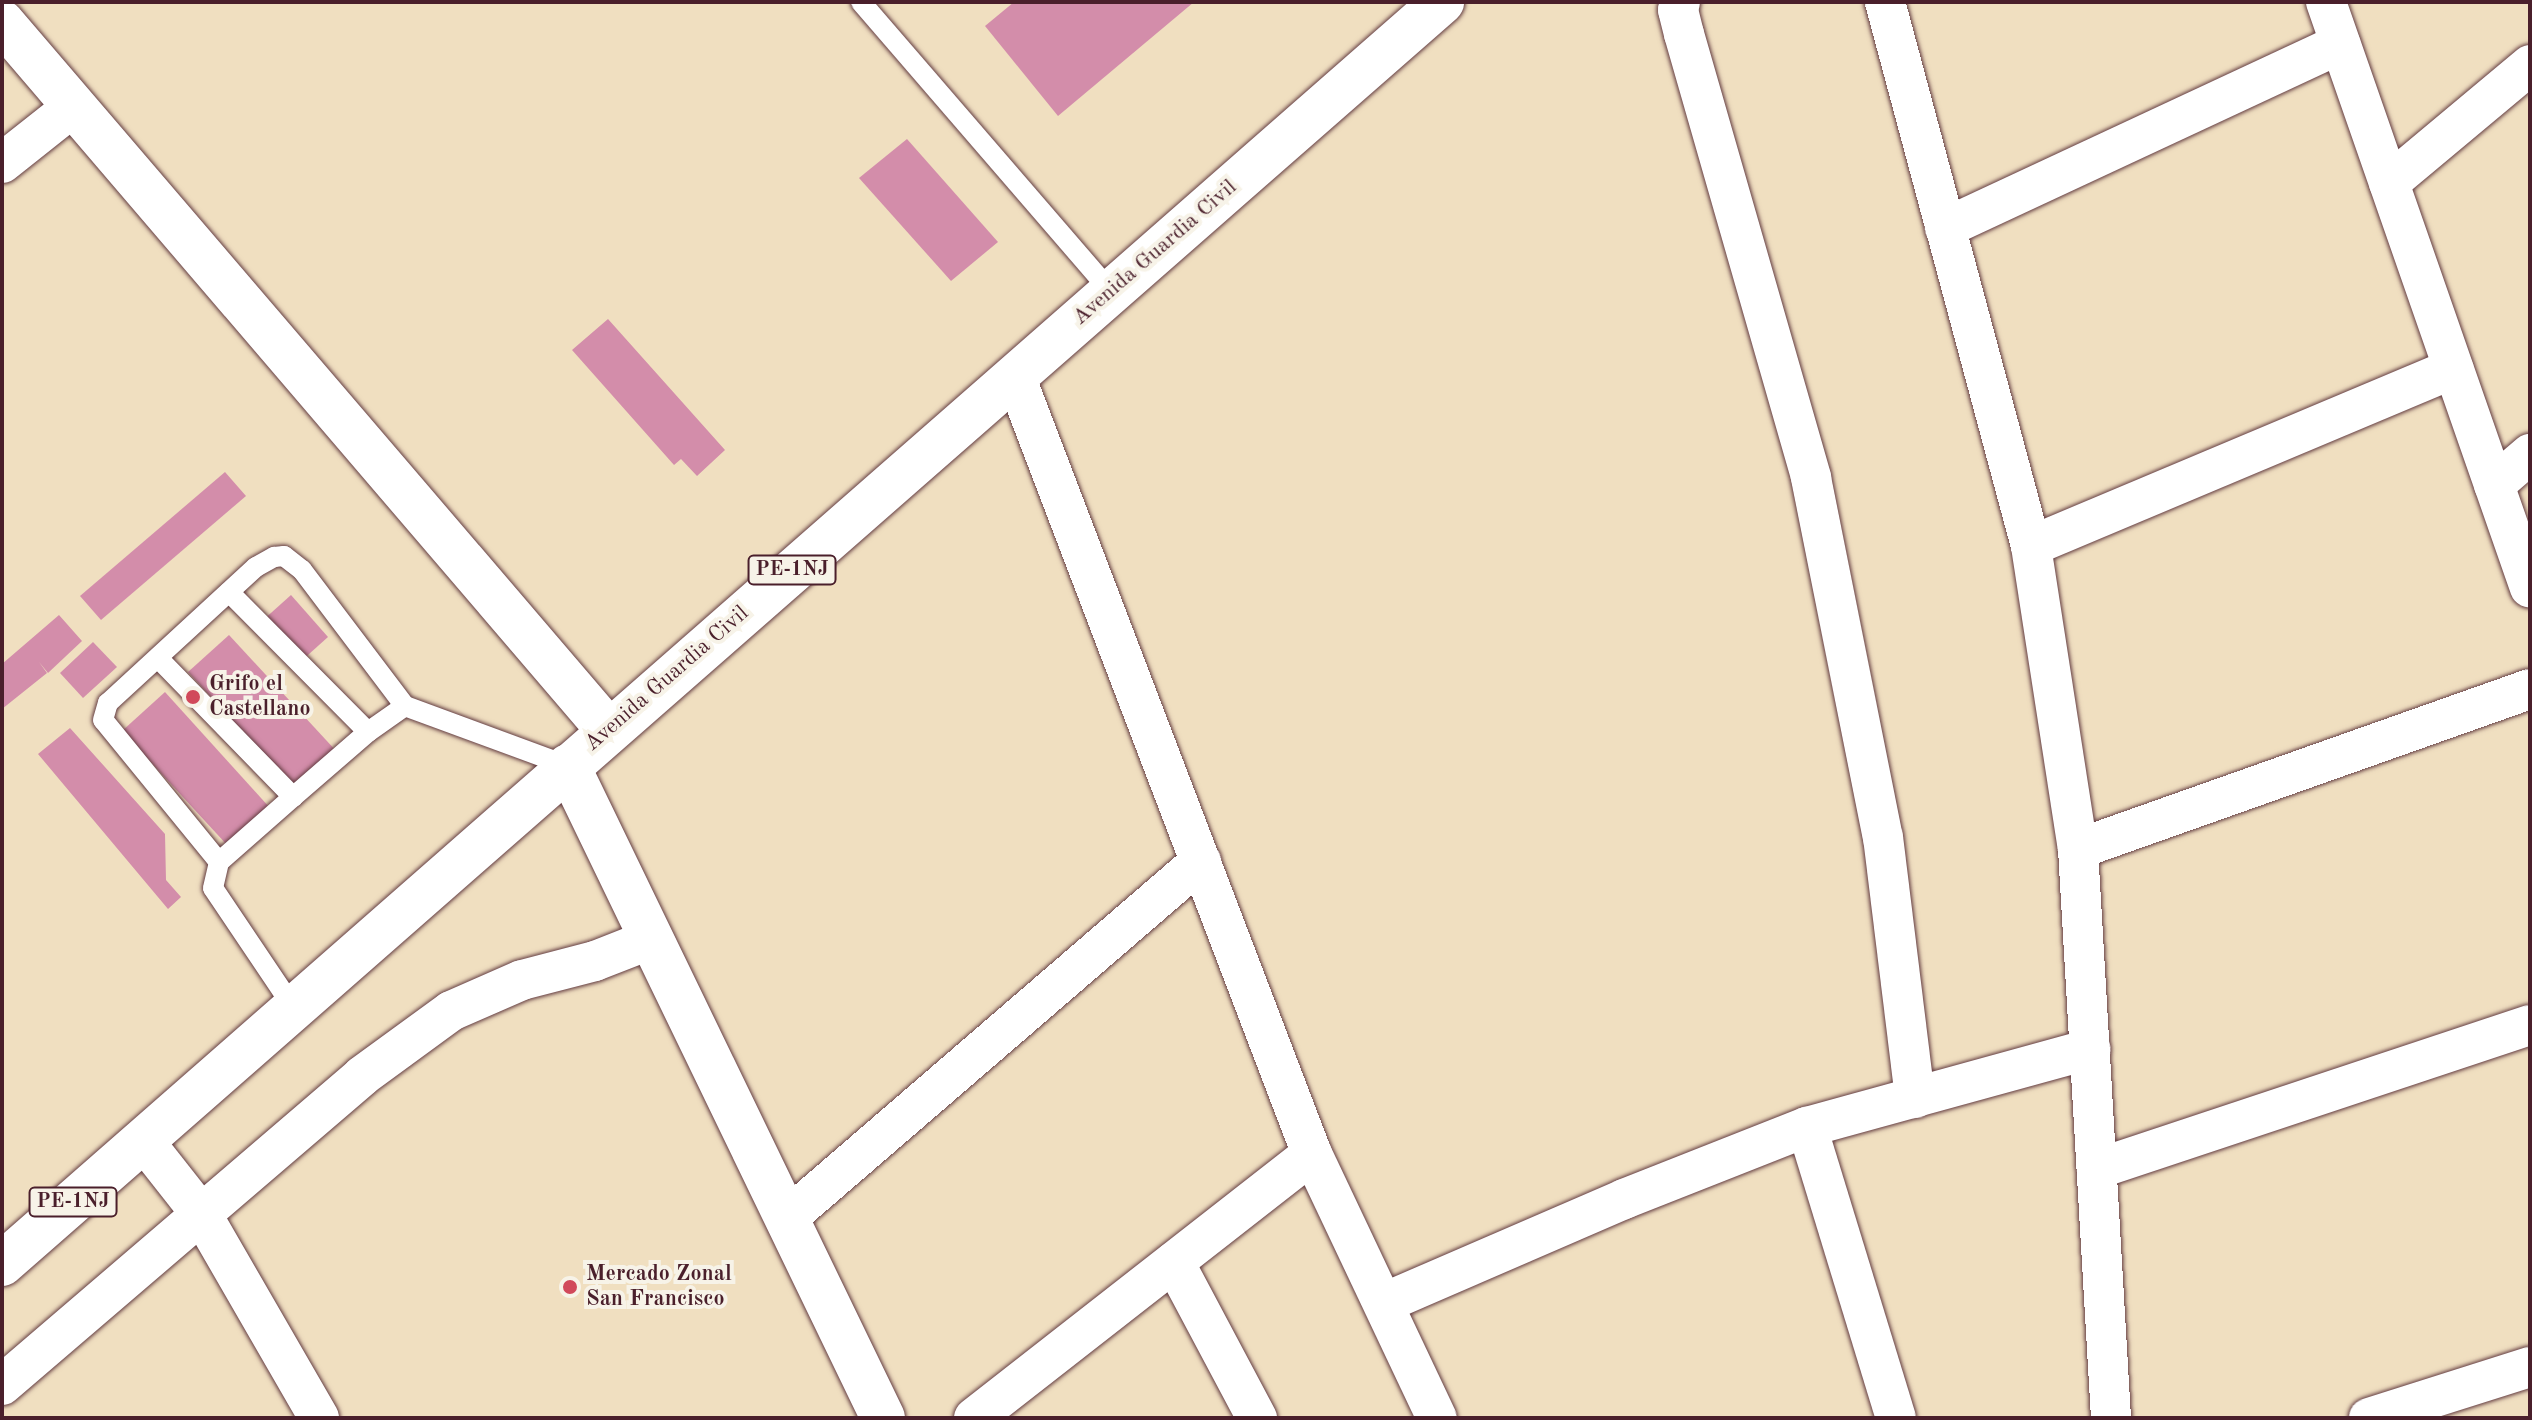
<!DOCTYPE html>
<style>
body{margin:0}
#map{position:relative;width:2532px;height:1420px;overflow:hidden;background:#f0dfc0;font-family:"Old Standard TT",serif}
div>[style]{position:absolute}
[style*='--x']{left:calc(var(--x)*1px);top:calc(var(--y)*1px);width:calc(var(--w)*1px);rotate:calc(var(--a)*1deg)}
.building>*{inset:0;background:#d38daa}
.roads{filter:drop-shadow(0 0 2px #633c41) drop-shadow(0 0 2px #633c41)}
.service>*{height:20px;margin:-10px;padding:0 10px;transform-origin:10px;border-radius:10px;background:#fff}
.minor>*{height:40px;margin:-20px;padding:0 20px;transform-origin:20px;border-radius:20px;background:#fff}
.tertiary>*{height:44px;margin:-22px;padding:0 22px;transform-origin:22px;border-radius:22px;background:#fff}
.trunk>*{height:44px;margin:-22px;padding:0 22px;transform-origin:22px;border-radius:22px;background:#fff}
.dots>*{width:22px;height:22px;translate:-50% -50%;box-sizing:border-box;border:4px solid #f7f3e8;border-radius:50%}
span{translate:-50% -50%;white-space:nowrap;text-align:center;line-height:1.15;-webkit-text-stroke:8px #f7f3e8;paint-order:stroke}
.shield-label span{padding:2px 6px;background:#f7f3e8;border:2px solid;border-radius:6px;-webkit-text-stroke-width:0}
.shield-label{font-size:20px;color:#4a1f2b;font-weight:700}
.street-label{font-size:22px;color:#4a1f2b}
.poi-label{font-size:22px;color:#4a1f2b;font-weight:700}
.left{translate:0 -50%;text-align:left}
.frame{position:absolute;inset:0;border:4px solid #4a1f2b;pointer-events:none}
</style>
<div id="map">
<div class="building">
<i style="clip-path:polygon(1014px 2px,1194px 2px,1058px 116px,985px 26px)"></i>
<i style="clip-path:polygon(907px 139px,998px 242px,951px 281px,859px 178px)"></i>
<i style="clip-path:polygon(608px 319px,725px 450px,697px 476px,681px 459px,674px 465px,572px 350px)"></i>
<i style="clip-path:polygon(225px 472px,246px 496px,101px 620px,80px 596px)"></i>
<i style="clip-path:polygon(291px 595px,328px 637px,299px 663px,262px 621px)"></i>
<i style="clip-path:polygon(59px 615px,82px 641px,48px 673px,39px 662px,47px 673px,2px 709px,2px 664px)"></i>
<i style="clip-path:polygon(229px 635px,338px 753px,297px 790px,188px 672px)"></i>
<i style="clip-path:polygon(93px 642px,117px 667px,83px 698px,60px 673px)"></i>
<i style="clip-path:polygon(165px 692px,270px 808px,228px 846px,122px 731px)"></i>
<i style="clip-path:polygon(70px 728px,165px 834px,166px 880px,181px 897px,168px 909px,38px 754px)"></i>
</div>
<div class="roads">
<div class="service">
<i style="--x:861;--y:2;--w:383;--a:49.2"></i>
<i style="--x:229;--y:592;--w:197;--a:45.2"></i>
<i style="--x:158;--y:658;--w:194;--a:45.8"></i>
<i style="--x:219;--y:862;--w:183;--a:-129.2"></i>
<i style="--x:103;--y:720;--w:18;--a:-74"></i>
<i style="--x:108;--y:703;--w:201;--a:-42.6"></i>
<i style="--x:256;--y:567;--w:21;--a:-29"></i>
<i style="--x:274;--y:557;--w:10;--a:-6"></i>
<i style="--x:284;--y:556;--w:23;--a:38"></i>
<i style="--x:302;--y:570;--w:171;--a:52.9"></i>
<i style="--x:293;--y:1007;--w:143;--a:-123.9"></i>
<i style="--x:213;--y:888;--w:27;--a:-77"></i>
<i style="--x:219;--y:862;--w:98;--a:-41.3"></i>
<i style="--x:293;--y:797;--w:99;--a:-40.9"></i>
<i style="--x:368;--y:732;--w:45;--a:-35.1"></i>
<i style="--x:405;--y:706;--w:174;--a:20.2"></i>
</div>
<div class="minor">
<i style="--x:1680;--y:2;--w:8;--a:104"></i>
<i style="--x:1678;--y:10;--w:25;--a:76"></i>
<i style="--x:1684;--y:34;--w:462;--a:74"></i>
<i style="--x:1811;--y:478;--w:366;--a:78.7"></i>
<i style="--x:1883;--y:837;--w:263;--a:83"></i>
<i style="--x:1885;--y:2;--w:563;--a:74.98"></i>
<i style="--x:2031;--y:546;--w:307;--a:81.2"></i>
<i style="--x:2078;--y:849;--w:570;--a:86.68"></i>
<i style="--x:2326;--y:2;--w:620;--a:70.81"></i>
<i style="--x:2;--y:163;--w:92;--a:-38.4"></i>
<i style="--x:2389;--y:183;--w:184;--a:-39.9"></i>
<i style="--x:1945;--y:228;--w:436;--a:-25"></i>
<i style="--x:1015;--y:376;--w:833;--a:69.11"></i>
<i style="--x:1312;--y:1154;--w:292;--a:64.7"></i>
<i style="--x:2494;--y:485;--w:48;--a:-40.7"></i>
<i style="--x:2031;--y:546;--w:458;--a:-22.8"></i>
<i style="--x:2078;--y:849;--w:479;--a:-19.5"></i>
<i style="--x:1807;--y:1127;--w:304;--a:73"></i>
<i style="--x:143;--y:1140;--w:95;--a:51.8"></i>
<i style="--x:202;--y:1215;--w:234;--a:60"></i>
<i style="--x:2097;--y:1169;--w:456;--a:-18.4"></i>
<i style="--x:786;--y:1219;--w:548;--a:-40.78"></i>
<i style="--x:1174;--y:1262;--w:177;--a:62"></i>
<i style="--x:1384;--y:1303;--w:262;--a:-23.4"></i>
<i style="--x:1624;--y:1199;--w:197;--a:-21.5"></i>
<i style="--x:1807;--y:1127;--w:294;--a:-15.4"></i>
<i style="--x:2;--y:1385;--w:474;--a:-40.6"></i>
<i style="--x:362;--y:1076;--w:110;--a:-36.1"></i>
<i style="--x:451;--y:1011;--w:77;--a:-23.6"></i>
<i style="--x:522;--y:980;--w:75;--a:-14.6"></i>
<i style="--x:595;--y:961;--w:60;--a:-21.4"></i>
<i style="--x:974;--y:1418;--w:429;--a:-38"></i>
<i style="--x:2369;--y:1418;--w:169;--a:-17.6"></i>
</div>
<div class="tertiary">
<i style="--x:2;--y:22;--w:933;--a:49.43"></i>
<i style="--x:568;--y:766;--w:724;--a:64.21"></i>
</div>
<div class="trunk">
<i style="--x:2;--y:1264;--w:1915;--a:-41.23"></i>
</div>
</div>
<div class="dots">
<i style="left:193px;top:697px;background:#d1495b"></i>
<i style="left:570px;top:1287px;background:#d1495b"></i>
</div>
<div class="shield-label">
<span style="left:792px;top:570px">PE-1NJ</span>
<span style="left:73px;top:1202px">PE-1NJ</span>
</div>
<div class="street-label">
<span style="left:1155px;top:253px;rotate:-41deg">Avenida Guardia Civil</span>
<span style="left:667px;top:679px;rotate:-41deg">Avenida Guardia Civil</span>
</div>
<div class="poi-label">
<span class="left" style="left:209px;top:697px">Grifo el<br>Castellano</span>
<span class="left" style="left:586px;top:1287px">Mercado Zonal<br>San Francisco</span>
</div>
<div class="frame"></div>
</div>
